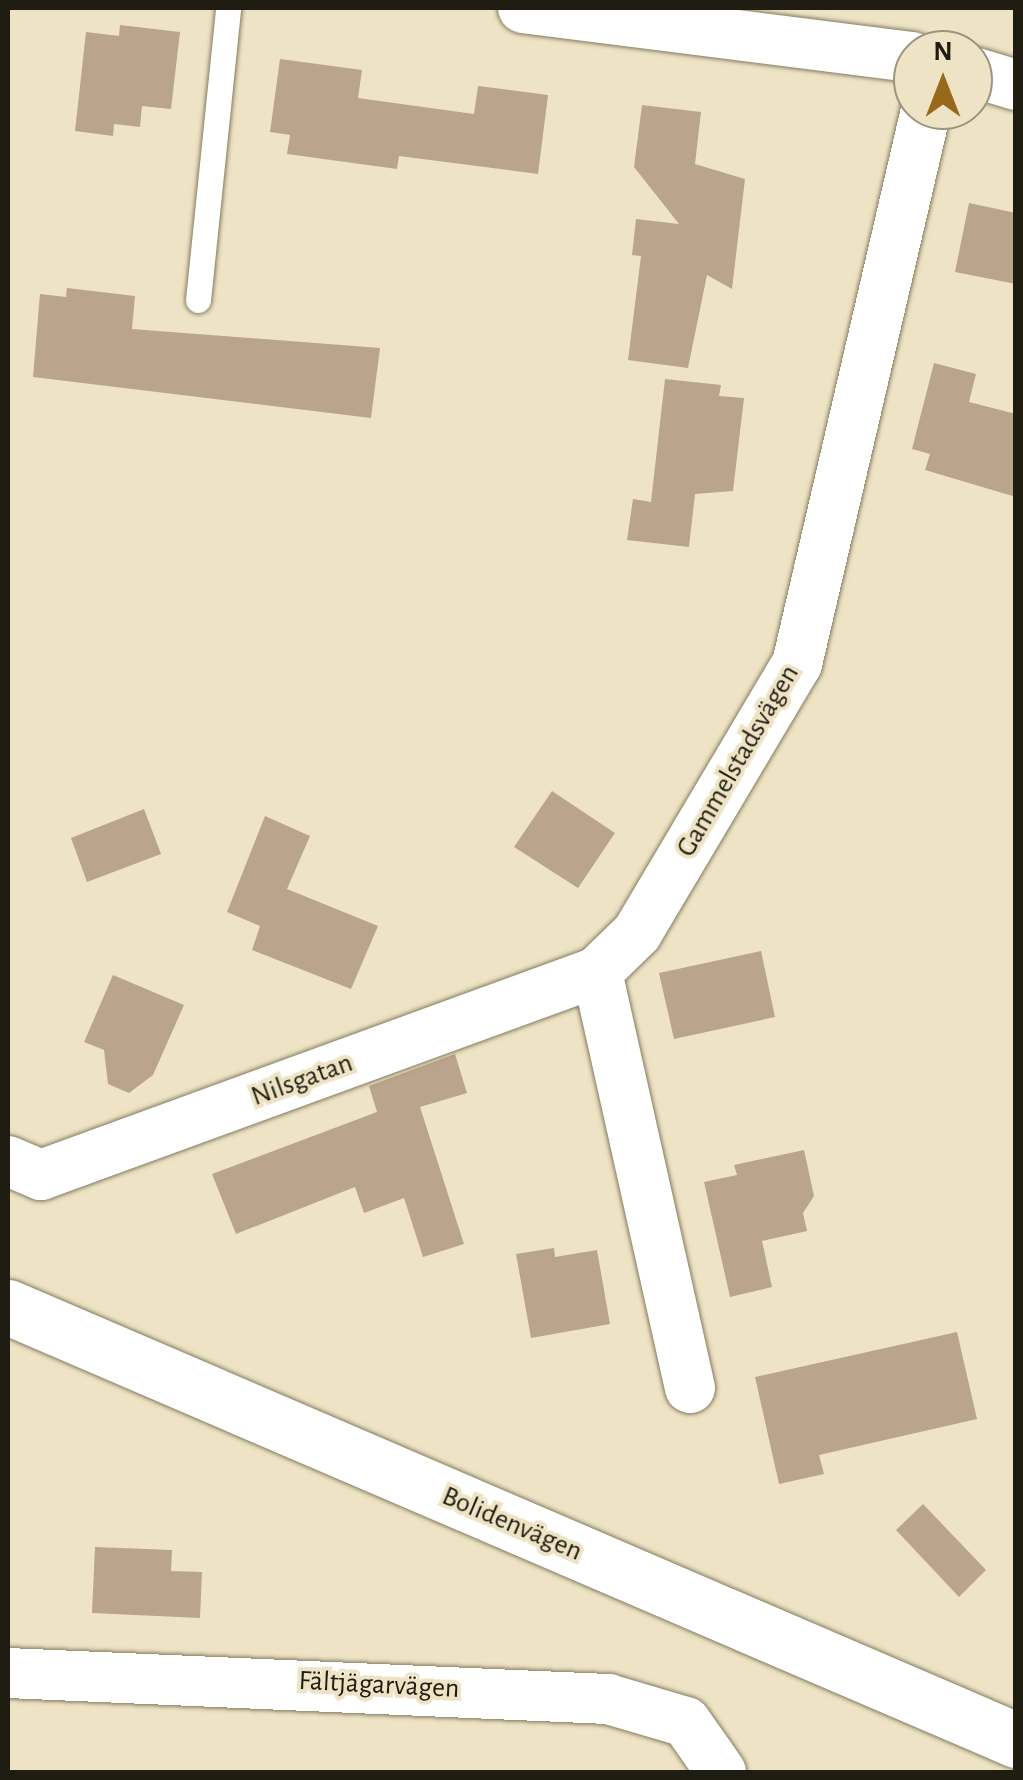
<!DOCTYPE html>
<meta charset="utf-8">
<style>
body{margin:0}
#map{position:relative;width:1023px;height:1780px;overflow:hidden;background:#eee4c5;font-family:"Alegreya Sans",sans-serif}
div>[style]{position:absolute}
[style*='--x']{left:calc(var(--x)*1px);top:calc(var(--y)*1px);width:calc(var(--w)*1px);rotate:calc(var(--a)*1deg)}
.building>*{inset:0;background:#baa48c}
.roads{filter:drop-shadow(0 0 2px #847b5f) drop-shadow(0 0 2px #847b5f)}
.lane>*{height:25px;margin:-12.5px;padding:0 12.5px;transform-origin:12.5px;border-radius:12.5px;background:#fff}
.street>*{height:50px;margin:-25px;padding:0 25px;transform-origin:25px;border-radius:25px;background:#fff}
.secondary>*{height:55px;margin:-27.5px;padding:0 27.5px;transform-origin:27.5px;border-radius:27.5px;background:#fff}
span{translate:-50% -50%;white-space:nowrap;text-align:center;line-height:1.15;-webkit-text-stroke:8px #eee4c5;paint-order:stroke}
.street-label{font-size:28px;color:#1f1c11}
.frame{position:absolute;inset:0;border:10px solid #1f1c11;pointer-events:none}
.north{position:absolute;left:893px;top:30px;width:100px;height:100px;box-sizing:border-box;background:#eee4c5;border:2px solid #9b947d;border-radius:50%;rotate:0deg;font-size:28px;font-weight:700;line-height:40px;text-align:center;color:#1f1c11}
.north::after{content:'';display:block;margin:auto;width:35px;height:45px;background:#98691a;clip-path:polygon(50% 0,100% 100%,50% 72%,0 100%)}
</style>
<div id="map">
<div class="building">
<i style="clip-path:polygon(120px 25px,180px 32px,171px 109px,142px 106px,140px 127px,114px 124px,113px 136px,75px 131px,86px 32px,119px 36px)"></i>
<i style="clip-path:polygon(280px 59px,362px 70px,358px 98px,474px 114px,478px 86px,548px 95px,538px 174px,399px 156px,397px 169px,287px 154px,290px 135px,270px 132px)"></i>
<i style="clip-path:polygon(642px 105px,701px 112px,695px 164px,745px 179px,732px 289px,707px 275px,688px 368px,628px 360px,641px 256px,632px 255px,636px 219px,679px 224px,634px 167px)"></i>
<i style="clip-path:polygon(969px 203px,1016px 213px,1016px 284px,955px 272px)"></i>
<i style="clip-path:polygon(67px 288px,135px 296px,132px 329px,380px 348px,371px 418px,33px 377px,40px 294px,66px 297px)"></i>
<i style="clip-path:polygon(934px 363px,976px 374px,969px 402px,1016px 414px,1016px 497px,925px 470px,930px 454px,912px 449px)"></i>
<i style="clip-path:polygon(665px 379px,721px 385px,719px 396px,744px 398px,733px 491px,695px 494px,689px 547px,627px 540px,633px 499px,651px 502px)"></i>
<i style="clip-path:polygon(552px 791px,615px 833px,578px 888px,514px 847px)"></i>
<i style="clip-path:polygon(144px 809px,161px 854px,87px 882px,71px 838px)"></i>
<i style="clip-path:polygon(265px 816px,310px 836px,287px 889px,378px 926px,351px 989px,252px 950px,260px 926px,227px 912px)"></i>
<i style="clip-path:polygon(761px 951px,775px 1017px,674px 1039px,659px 973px)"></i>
<i style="clip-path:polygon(113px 975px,184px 1005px,153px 1075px,129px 1093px,108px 1084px,104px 1050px,84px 1042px)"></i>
<i style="clip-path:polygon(455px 1054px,467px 1093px,420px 1107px,464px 1244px,423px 1257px,404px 1198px,364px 1213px,355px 1187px,236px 1234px,212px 1174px,377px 1112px,369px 1086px)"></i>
<i style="clip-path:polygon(804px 1150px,814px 1196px,803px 1213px,807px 1231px,762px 1241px,772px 1287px,730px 1297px,704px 1182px,737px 1175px,734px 1165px)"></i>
<i style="clip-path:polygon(554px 1248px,555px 1257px,597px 1250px,610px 1324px,531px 1338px,516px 1254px)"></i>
<i style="clip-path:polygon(957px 1332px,977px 1419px,819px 1455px,824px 1474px,779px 1484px,755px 1377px)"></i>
<i style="clip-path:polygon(923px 1504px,986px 1570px,959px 1597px,896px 1530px)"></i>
<i style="clip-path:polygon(95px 1547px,172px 1550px,171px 1571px,202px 1572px,200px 1618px,92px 1613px)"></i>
</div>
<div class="roads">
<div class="lane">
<i style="--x:198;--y:300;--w:294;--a:-84.1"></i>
</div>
<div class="street">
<i style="--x:523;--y:8;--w:393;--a:7.2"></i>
<i style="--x:973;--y:72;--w:45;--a:16.8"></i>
<i style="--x:8;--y:1161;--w:36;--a:23"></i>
<i style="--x:41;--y:1175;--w:592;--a:-20.06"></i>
<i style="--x:690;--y:1388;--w:426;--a:-102.6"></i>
<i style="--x:597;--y:972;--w:56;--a:-44.3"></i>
<i style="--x:637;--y:933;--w:313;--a:-59.3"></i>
<i style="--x:797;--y:664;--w:569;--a:-76.89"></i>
<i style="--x:8;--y:1673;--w:601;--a:2.48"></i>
<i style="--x:608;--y:1699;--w:81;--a:16.4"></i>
<i style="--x:686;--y:1722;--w:61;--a:55"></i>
</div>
<div class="secondary">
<i style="--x:8;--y:1307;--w:1097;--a:23.25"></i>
</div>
</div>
<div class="street-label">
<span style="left:738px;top:761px;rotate:-60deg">Gammelstadsvägen</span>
<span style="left:302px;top:1080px;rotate:-20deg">Nilsgatan</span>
<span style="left:512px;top:1524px;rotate:23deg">Bolidenvägen</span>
<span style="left:379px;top:1685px;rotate:3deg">Fältjägarvägen</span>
</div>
<div class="frame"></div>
<div class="north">N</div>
</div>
